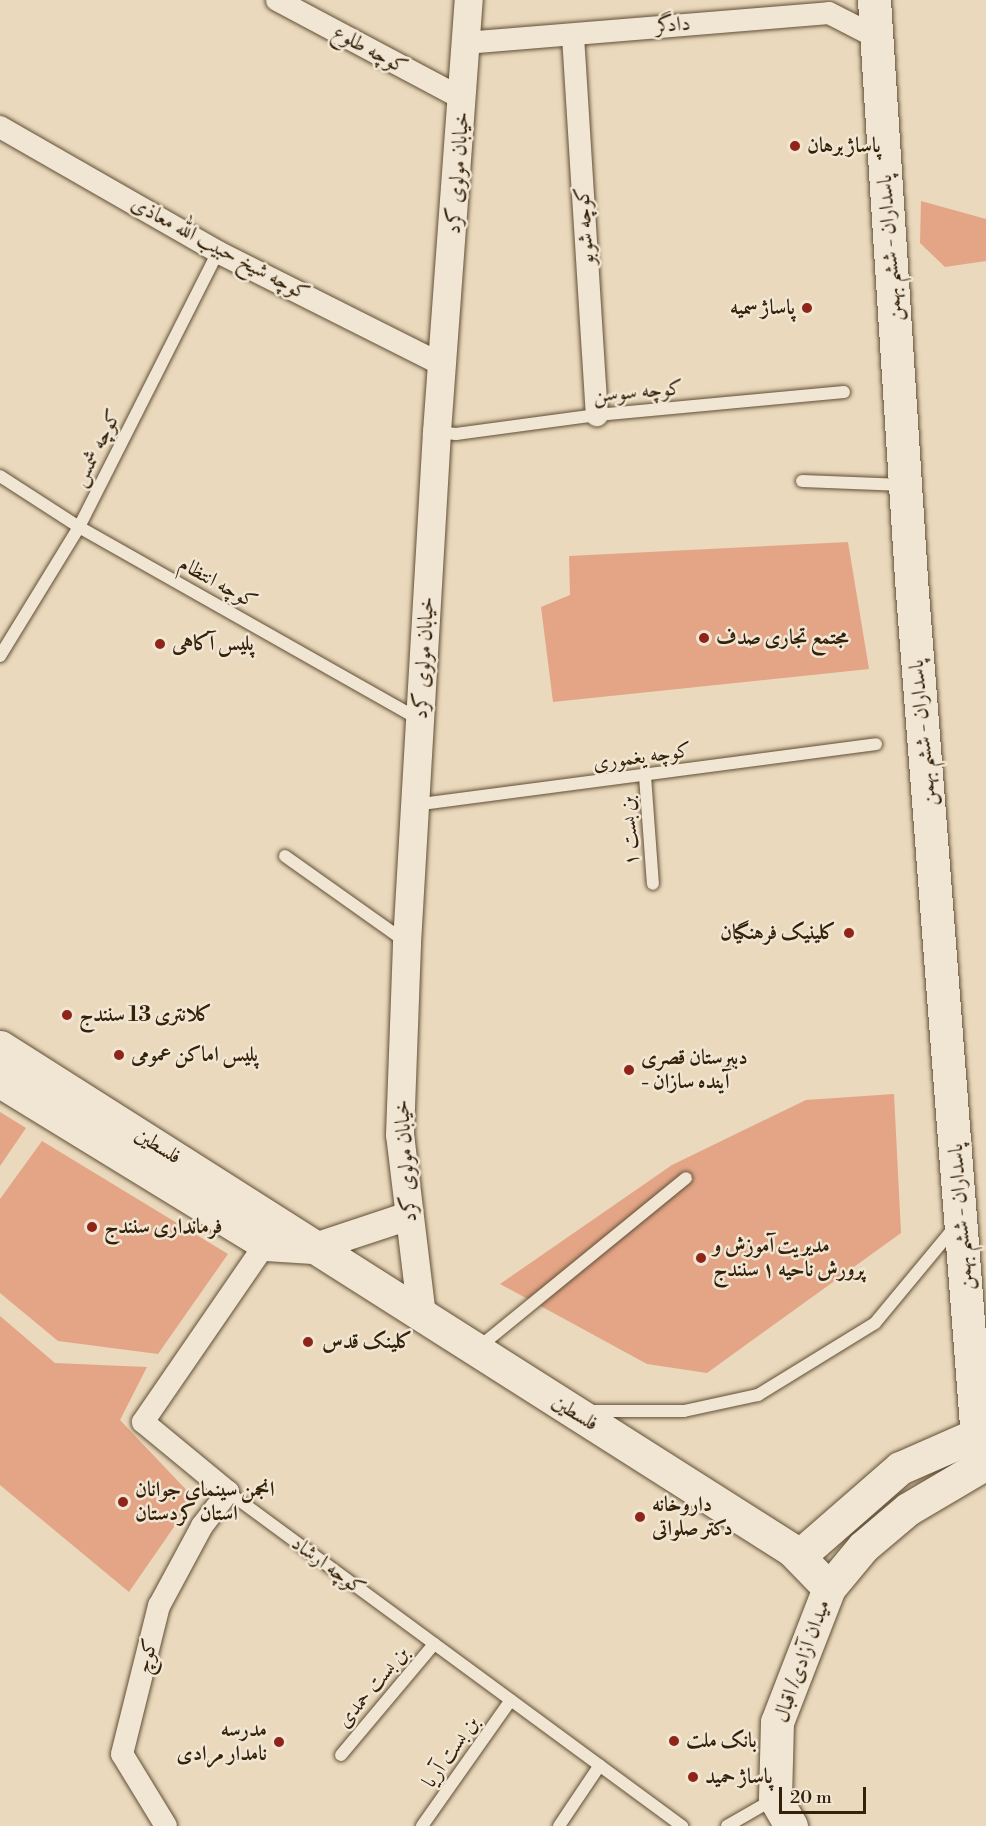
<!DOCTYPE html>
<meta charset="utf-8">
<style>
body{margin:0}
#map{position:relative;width:986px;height:1826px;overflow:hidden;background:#ead9bc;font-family:"Libre Bodoni",Amiri,serif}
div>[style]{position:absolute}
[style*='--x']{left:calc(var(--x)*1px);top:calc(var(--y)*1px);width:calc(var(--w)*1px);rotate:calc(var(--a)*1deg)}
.building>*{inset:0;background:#e3a586}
.roads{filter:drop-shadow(0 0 2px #614f36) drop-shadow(0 0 2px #614f36)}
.service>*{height:12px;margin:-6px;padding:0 6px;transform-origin:6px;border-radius:6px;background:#f1e6d3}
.minor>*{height:22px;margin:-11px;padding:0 11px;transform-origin:11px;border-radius:11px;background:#f1e6d3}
.tertiary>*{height:28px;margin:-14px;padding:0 14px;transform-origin:14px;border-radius:14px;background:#f1e6d3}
.secondary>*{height:33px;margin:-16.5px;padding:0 16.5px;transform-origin:16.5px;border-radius:16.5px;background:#f1e6d3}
.dots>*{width:16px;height:16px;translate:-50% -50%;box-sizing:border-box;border:3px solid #f1e6d3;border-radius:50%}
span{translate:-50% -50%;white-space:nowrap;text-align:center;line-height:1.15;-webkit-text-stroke:5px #f1e6d3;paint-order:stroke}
.street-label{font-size:21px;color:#33210a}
.poi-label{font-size:21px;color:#33210a;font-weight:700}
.left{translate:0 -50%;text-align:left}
.right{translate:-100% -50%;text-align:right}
.scale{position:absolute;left:779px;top:1787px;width:87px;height:27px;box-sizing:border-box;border:3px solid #33210a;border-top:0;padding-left:8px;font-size:18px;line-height:21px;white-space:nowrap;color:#33210a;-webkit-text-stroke:4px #f1e6d3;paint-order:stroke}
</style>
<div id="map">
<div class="building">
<i style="clip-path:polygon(921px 201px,986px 219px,986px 261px,945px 267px,920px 243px)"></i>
<i style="clip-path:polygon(848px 542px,869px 669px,553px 702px,541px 607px,570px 595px,569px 556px)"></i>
<i style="clip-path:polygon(894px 1094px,901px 1233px,707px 1373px,647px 1364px,500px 1284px,672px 1165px,806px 1100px)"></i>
<i style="clip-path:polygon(0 1112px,26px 1128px,0 1166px)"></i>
<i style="clip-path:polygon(42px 1141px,228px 1254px,158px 1354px,58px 1341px,0 1293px,0 1199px)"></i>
<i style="clip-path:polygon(0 1316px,55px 1363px,147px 1367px,120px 1420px,194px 1498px,129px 1592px,0 1485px)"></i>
</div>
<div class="roads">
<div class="service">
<i style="--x:437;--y:432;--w:19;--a:6"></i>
<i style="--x:456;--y:434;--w:142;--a:-7.7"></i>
<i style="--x:597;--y:415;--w:248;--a:-5.3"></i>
<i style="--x:0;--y:476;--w:94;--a:32.8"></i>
<i style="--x:79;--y:527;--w:390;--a:29.5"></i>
<i style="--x:802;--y:481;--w:102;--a:2.2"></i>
<i style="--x:0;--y:656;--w:151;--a:-58.5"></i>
<i style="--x:79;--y:527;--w:308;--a:-63.2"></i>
<i style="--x:645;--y:776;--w:108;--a:85.8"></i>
<i style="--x:414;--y:805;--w:466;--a:-7.5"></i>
<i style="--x:285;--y:856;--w:148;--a:35.4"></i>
<i style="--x:479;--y:1347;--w:267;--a:-39.2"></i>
<i style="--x:590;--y:1411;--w:94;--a:0"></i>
<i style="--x:684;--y:1411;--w:76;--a:-12.2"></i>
<i style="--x:758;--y:1395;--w:137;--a:-31.6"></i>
<i style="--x:875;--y:1323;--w:122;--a:-50.3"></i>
<i style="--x:228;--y:1492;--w:564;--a:36.34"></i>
<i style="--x:341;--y:1755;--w:145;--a:-50"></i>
<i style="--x:422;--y:1826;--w:154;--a:-54.8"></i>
<i style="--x:559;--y:1826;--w:73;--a:-56.1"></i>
<i style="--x:727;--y:1826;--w:54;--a:-29.9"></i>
</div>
<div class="minor">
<i style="--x:277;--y:0;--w:211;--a:28"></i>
<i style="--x:573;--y:36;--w:380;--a:86.4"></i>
<i style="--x:465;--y:43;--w:365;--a:-4.7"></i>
<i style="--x:829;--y:13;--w:53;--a:27.1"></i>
<i style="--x:0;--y:127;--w:251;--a:29.8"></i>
<i style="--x:218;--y:252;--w:252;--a:26.7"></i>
<i style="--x:166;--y:1826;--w:84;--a:-121.4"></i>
<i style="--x:122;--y:1754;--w:153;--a:-76"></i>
<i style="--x:159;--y:1606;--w:91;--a:-61.7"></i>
<i style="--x:202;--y:1526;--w:43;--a:-52.6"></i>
<i style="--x:228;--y:1492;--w:110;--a:-140.5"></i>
<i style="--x:143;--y:1422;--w:229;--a:-55.5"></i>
</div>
<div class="tertiary">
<i style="--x:315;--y:1247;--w:99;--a:-18.3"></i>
<i style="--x:422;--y:1316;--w:182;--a:-96.9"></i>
<i style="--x:400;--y:1135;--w:192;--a:-87.9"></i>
<i style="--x:407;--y:943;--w:512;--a:-86.64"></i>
<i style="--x:437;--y:432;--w:433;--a:-85.8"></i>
</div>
<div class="secondary">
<i style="--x:874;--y:0;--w:580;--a:86.34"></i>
<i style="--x:911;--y:579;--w:889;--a:85.61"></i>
<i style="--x:0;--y:1047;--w:938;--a:32.42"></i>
<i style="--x:792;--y:1550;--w:53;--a:45.8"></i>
<i style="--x:0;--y:1081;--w:312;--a:31.5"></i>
<i style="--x:266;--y:1244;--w:47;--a:3.7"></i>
<i style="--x:799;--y:1556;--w:134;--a:-41.1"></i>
<i style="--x:900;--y:1468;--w:85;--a:-23.6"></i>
<i style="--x:791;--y:1826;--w:32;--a:-120"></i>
<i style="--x:775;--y:1798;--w:76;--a:-88.5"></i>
<i style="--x:777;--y:1722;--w:144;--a:-68.8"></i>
<i style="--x:829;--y:1588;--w:53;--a:-50.3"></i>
<i style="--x:863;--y:1547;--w:59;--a:-40.2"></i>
<i style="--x:908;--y:1509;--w:91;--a:-30.5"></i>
</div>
</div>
<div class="dots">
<i style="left:795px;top:146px;background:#8f2418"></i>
<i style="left:807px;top:308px;background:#8f2418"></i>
<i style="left:704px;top:638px;background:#8f2418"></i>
<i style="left:160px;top:644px;background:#8f2418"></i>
<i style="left:849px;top:933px;background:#8f2418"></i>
<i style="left:67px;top:1015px;background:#8f2418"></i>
<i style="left:119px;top:1055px;background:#8f2418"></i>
<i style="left:629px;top:1070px;background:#8f2418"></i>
<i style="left:92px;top:1227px;background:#8f2418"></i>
<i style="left:701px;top:1258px;background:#8f2418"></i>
<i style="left:308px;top:1342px;background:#8f2418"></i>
<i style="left:123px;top:1502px;background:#8f2418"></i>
<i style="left:640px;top:1517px;background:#8f2418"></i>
<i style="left:674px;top:1741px;background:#8f2418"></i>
<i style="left:279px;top:1742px;background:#8f2418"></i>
<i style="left:693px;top:1777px;background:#8f2418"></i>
</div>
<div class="street-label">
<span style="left:673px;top:25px;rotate:-4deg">دادگر</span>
<span style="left:370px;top:50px;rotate:28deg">کوچه طلوع</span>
<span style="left:458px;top:173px;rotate:-86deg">خیابان مولوی کرد</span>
<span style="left:585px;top:226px;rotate:-94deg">کوچه شوبو</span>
<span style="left:890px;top:248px;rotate:-94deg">پاسداران - ششم بهمن</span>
<span style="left:220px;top:249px;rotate:28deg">کوچه شیخ حبیب الله معاذی</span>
<span style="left:638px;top:392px;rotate:-5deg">کوچه سوسن</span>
<span style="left:97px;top:448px;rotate:-63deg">کوچه شمس</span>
<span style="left:218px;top:583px;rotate:29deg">کوچه انتظام</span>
<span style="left:424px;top:658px;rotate:-87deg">خیابان مولوی کرد</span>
<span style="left:923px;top:733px;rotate:-95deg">پاسداران - ششم بهمن</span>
<span style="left:642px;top:757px;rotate:-8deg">کوچه یغموری</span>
<span style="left:630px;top:831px;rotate:-94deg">بن بست ۱</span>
<span style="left:158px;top:1146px;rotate:32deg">فلسطین</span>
<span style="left:406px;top:1161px;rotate:-94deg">خیابان مولوی کرد</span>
<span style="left:961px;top:1217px;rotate:-94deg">پاسداران - ششم بهمن</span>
<span style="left:575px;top:1413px;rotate:32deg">فلسطین</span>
<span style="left:328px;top:1566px;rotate:36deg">کوچه ارشاد</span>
<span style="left:147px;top:1656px;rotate:-76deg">کوچ</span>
<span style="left:802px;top:1661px;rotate:-70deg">میدان آزادی/ اقبال</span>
<span style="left:373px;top:1687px;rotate:-50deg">بن بست حمدی</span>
<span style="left:451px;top:1752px;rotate:-55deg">بن بست آریا</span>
</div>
<div class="poi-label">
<span class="left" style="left:807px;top:146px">پاساژ برهان</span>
<span class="right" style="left:795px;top:308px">پاساژ سمیه</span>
<span class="left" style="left:716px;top:638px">مجتمع تجاری صدف</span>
<span class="left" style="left:172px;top:644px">پلیس آکاهی</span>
<span class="right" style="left:836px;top:933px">کلینیک فرهنگیان</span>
<span class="left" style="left:79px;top:1015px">کلانتری 13 سنندج</span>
<span class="left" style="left:131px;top:1055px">پلیس اماکن عمومی</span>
<span class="left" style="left:641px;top:1070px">دبیرستان قصری<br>- آینده سازان</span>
<span class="left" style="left:104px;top:1227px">فرمانداری سنندج</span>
<span class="left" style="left:713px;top:1258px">مدیریت آموزش و<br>پرورش ناحیه ۱ سنندج</span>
<span class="left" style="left:322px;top:1342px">کلینک قدس</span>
<span class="left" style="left:135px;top:1502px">انجمن سینمای جوانان<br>استان کردستان</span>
<span class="left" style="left:652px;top:1517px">داروخانه<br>دکتر صلواتی</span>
<span class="right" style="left:267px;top:1742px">مدرسه<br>نامدار مرادی</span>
<span class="left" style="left:686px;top:1741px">بانک ملت</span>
<span class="left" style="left:705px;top:1777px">پاساژ حمید</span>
</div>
<div class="scale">20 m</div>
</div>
